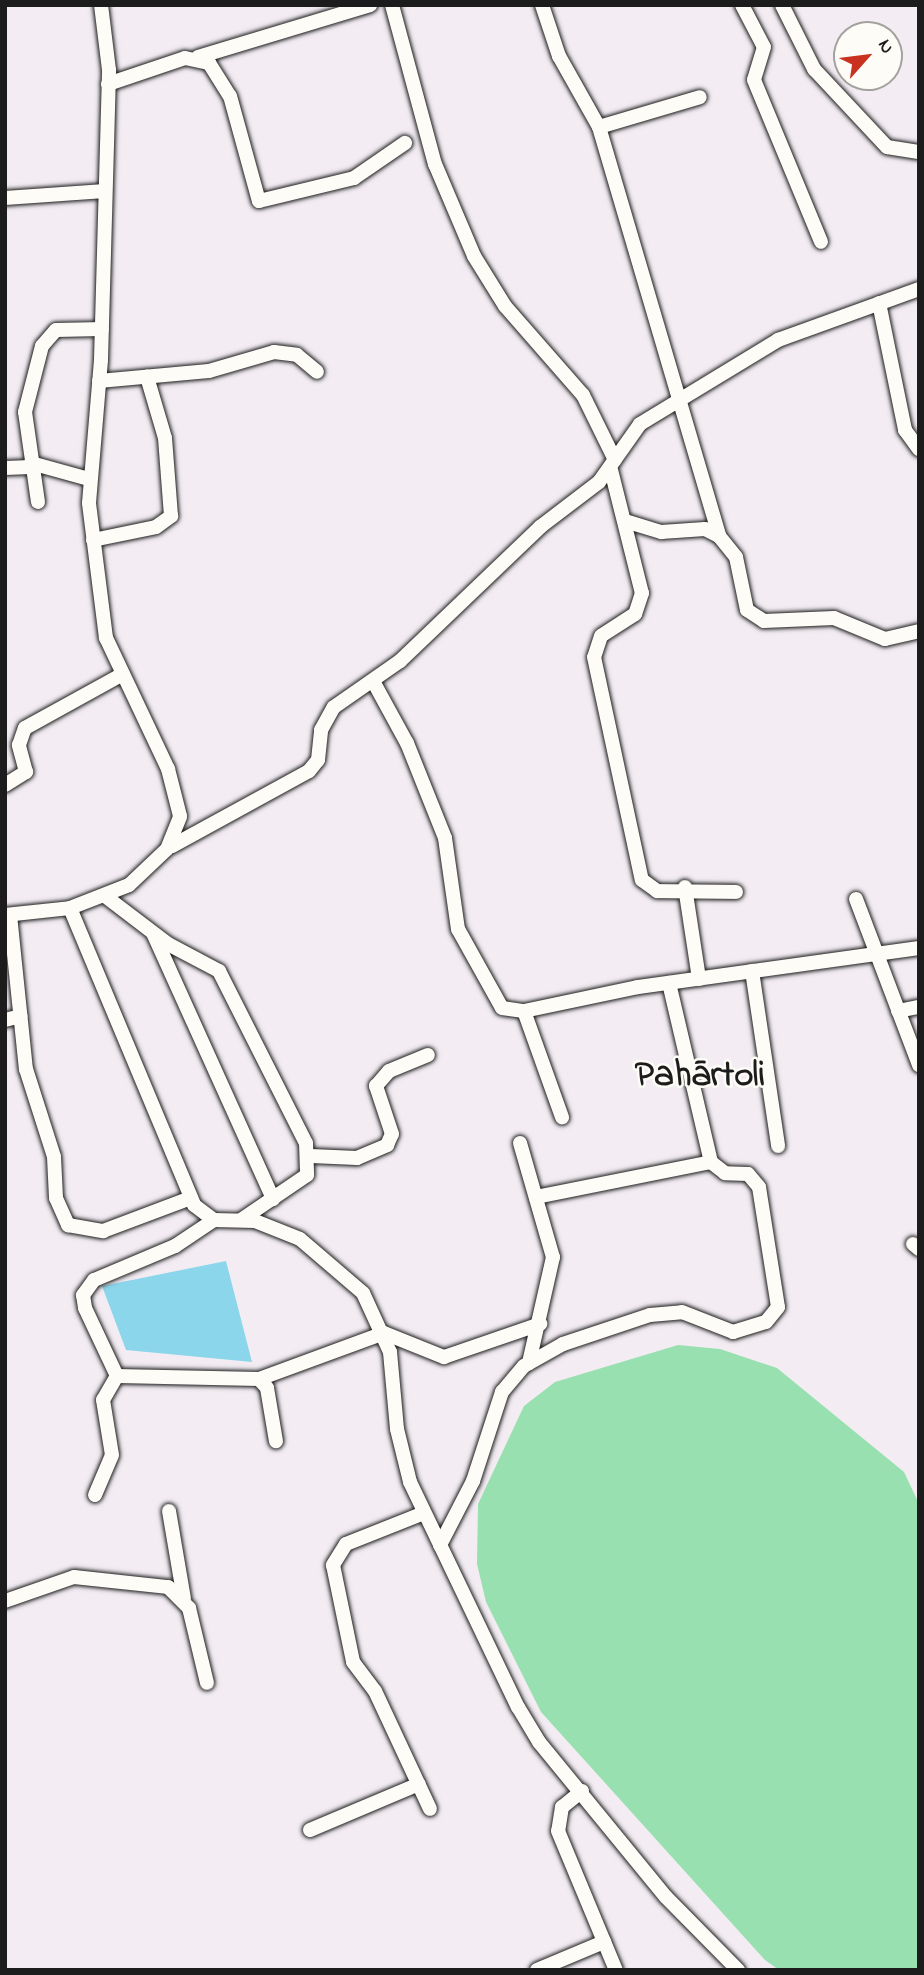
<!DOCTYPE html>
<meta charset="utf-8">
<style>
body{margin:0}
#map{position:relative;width:924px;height:1975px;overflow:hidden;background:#f3edf3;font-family:"Indie Flower",sans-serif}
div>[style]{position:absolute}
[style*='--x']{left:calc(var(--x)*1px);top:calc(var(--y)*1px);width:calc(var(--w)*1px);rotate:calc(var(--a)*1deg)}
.green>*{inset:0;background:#98e0af}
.water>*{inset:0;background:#8bd6eb}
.roads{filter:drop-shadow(0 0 2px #1c1c1c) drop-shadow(0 0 2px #1c1c1c)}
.minor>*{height:14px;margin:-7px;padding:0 7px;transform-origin:7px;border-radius:7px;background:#fdfcf7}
span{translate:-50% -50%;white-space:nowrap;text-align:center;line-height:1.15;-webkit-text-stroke:5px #fdfcf7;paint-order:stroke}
.district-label{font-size:37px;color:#1c1c1c;font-weight:700}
.frame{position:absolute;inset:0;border:7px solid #1c1c1c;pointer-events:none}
.north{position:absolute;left:833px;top:21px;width:70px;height:70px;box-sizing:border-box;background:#fdfcf7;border:2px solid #a3a29f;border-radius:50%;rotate:62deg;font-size:19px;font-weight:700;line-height:28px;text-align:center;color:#1c1c1c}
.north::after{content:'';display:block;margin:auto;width:24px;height:32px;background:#c8321e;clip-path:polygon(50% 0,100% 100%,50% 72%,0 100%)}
</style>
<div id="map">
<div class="green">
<i style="clip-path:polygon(678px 1345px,720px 1349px,777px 1368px,904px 1472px,919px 1504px,919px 1970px,779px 1970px,765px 1960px,541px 1712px,486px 1602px,477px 1564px,478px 1504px,524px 1406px,555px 1382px)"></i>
</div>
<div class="water">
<i style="clip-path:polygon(226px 1261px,252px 1362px,126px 1350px,102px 1286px)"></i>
</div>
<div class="roads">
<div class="minor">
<i style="--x:392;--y:5;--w:165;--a:74.9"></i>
<i style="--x:435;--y:164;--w:100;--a:67"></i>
<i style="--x:474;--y:256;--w:59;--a:58.2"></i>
<i style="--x:505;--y:306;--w:118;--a:48.8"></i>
<i style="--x:583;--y:395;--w:72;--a:63.8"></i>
<i style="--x:542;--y:5;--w:54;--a:71.6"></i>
<i style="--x:559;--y:56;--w:81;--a:60.6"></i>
<i style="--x:599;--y:127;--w:426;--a:73.6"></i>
<i style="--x:742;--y:5;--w:47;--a:62.4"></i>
<i style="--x:764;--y:47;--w:34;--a:107"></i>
<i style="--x:754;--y:80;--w:175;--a:67.5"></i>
<i style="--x:782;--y:5;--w:72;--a:63.4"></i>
<i style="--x:814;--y:69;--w:107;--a:46.9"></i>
<i style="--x:887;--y:147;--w:32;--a:9"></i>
<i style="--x:198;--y:57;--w:180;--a:-16.8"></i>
<i style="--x:108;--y:84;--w:81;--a:-18.7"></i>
<i style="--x:185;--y:58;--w:25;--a:12"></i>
<i style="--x:209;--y:63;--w:39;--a:58"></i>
<i style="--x:230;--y:96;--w:109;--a:74.6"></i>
<i style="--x:259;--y:201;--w:98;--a:-13.6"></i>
<i style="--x:354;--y:178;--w:62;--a:-34.5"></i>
<i style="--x:599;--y:127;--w:105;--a:-16.5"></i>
<i style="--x:5;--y:198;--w:100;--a:-4"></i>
<i style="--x:879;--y:303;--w:130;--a:78.4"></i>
<i style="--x:905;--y:430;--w:24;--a:54"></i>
<i style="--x:99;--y:381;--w:110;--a:-5.2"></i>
<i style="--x:209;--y:371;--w:68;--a:-16.3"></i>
<i style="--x:274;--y:352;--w:23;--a:7"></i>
<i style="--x:297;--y:355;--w:26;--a:40"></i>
<i style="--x:31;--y:463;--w:60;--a:15.4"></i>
<i style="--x:5;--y:468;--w:26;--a:-2"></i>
<i style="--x:611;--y:470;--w:127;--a:75.9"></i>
<i style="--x:642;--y:593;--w:22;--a:108"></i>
<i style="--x:635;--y:614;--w:40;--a:147.1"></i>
<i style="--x:601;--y:636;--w:22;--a:108"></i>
<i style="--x:594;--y:657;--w:228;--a:77.9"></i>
<i style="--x:642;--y:880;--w:19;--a:36"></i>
<i style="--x:657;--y:891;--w:79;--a:0.7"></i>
<i style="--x:38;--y:502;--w:91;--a:-98.2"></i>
<i style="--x:25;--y:412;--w:68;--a:-75.6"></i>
<i style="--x:42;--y:346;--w:21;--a:-49"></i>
<i style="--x:56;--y:330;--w:46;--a:-1.2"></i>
<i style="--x:625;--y:521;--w:38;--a:17"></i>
<i style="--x:661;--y:532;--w:44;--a:-3.9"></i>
<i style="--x:705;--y:529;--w:16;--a:27"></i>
<i style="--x:719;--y:536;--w:27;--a:51"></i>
<i style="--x:736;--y:557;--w:54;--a:78.3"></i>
<i style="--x:747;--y:610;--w:20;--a:33"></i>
<i style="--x:764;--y:621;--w:70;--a:-2.5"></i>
<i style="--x:834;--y:618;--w:55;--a:22.4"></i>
<i style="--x:885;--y:639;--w:35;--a:-13"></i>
<i style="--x:93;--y:540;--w:64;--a:-11.7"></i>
<i style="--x:156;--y:527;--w:19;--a:-36"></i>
<i style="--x:171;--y:516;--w:78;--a:-94.4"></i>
<i style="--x:165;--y:438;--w:64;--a:-106.4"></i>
<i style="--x:373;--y:681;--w:71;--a:61.3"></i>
<i style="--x:407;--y:743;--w:102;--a:68.2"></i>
<i style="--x:445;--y:838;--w:92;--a:81.9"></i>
<i style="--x:458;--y:929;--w:90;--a:60.9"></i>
<i style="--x:502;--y:1008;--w:22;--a:8"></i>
<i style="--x:524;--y:1011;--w:116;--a:-11.9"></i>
<i style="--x:638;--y:987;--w:284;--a:-7.9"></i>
<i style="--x:5;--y:785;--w:25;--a:-32"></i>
<i style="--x:26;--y:772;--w:28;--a:-105"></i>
<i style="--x:19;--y:745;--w:18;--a:-71"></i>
<i style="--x:25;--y:728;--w:110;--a:-28.9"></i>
<i style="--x:172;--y:846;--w:156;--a:-28.7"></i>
<i style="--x:309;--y:771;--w:14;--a:-51"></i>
<i style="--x:318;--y:760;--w:30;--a:-84"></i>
<i style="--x:321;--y:730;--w:26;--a:-61"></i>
<i style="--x:334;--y:707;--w:80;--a:-34.9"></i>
<i style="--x:400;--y:661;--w:194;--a:-43.7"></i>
<i style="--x:540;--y:527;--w:74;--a:-37.3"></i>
<i style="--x:599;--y:482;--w:71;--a:-54.7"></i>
<i style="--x:640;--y:424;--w:162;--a:-31.3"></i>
<i style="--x:778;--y:340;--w:150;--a:-19.9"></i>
<i style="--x:685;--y:887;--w:93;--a:81.3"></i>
<i style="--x:105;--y:896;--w:79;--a:37.3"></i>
<i style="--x:168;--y:944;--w:58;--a:27.9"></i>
<i style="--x:219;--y:971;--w:193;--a:63.2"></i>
<i style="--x:306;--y:1143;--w:32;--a:88"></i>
<i style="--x:307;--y:1175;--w:80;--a:145.7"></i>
<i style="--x:856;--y:899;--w:178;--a:69.2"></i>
<i style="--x:70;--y:908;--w:322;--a:67.3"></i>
<i style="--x:194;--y:1205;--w:25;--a:37"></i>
<i style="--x:214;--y:1220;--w:41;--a:1.4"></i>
<i style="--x:255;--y:1221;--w:48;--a:21.8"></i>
<i style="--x:300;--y:1239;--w:83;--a:40.6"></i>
<i style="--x:363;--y:1293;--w:65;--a:65.4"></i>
<i style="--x:390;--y:1352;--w:77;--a:84.8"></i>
<i style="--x:397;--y:1429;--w:55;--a:76.2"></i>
<i style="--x:410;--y:1482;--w:250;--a:64.4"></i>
<i style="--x:518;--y:1707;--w:41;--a:59"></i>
<i style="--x:539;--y:1742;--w:200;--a:50.7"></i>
<i style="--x:666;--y:1897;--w:103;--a:45.4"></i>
<i style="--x:5;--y:915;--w:65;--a:-6.1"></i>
<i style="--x:70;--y:908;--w:63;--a:-21.3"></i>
<i style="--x:129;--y:885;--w:52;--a:-43.5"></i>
<i style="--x:167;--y:849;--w:35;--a:-68"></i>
<i style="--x:180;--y:816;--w:49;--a:-104.3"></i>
<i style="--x:168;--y:769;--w:145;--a:-115.3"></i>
<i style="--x:106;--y:638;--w:136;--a:-97.2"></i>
<i style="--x:89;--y:503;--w:144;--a:-85.2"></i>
<i style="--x:101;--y:360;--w:290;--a:-88.4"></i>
<i style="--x:109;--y:70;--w:65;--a:-97"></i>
<i style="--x:10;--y:915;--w:155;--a:84.1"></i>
<i style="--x:26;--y:1069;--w:92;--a:72.3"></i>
<i style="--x:54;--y:1157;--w:41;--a:87.2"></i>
<i style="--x:56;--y:1198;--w:30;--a:66"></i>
<i style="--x:68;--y:1225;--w:36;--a:10"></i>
<i style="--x:103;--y:1231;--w:94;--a:-20.6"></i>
<i style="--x:153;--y:933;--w:292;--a:65.7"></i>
<i style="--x:752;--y:971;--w:177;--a:81.5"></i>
<i style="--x:524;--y:1011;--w:113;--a:70.3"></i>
<i style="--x:898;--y:1011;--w:21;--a:-11"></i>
<i style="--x:5;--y:1020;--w:16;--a:-14"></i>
<i style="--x:520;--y:1143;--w:119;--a:73.9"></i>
<i style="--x:553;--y:1257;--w:109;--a:102.8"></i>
<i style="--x:311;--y:1156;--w:46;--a:2.5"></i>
<i style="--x:357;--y:1158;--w:33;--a:-23"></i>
<i style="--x:387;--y:1145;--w:12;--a:-66"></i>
<i style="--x:392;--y:1134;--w:51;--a:-108.4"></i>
<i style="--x:376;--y:1086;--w:20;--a:-49"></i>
<i style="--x:389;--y:1071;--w:42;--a:-22.3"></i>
<i style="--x:536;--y:1197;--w:178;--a:-11.3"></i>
<i style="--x:214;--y:1220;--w:47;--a:146.3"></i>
<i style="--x:175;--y:1246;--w:88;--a:157.2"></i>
<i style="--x:94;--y:1280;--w:19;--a:126"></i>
<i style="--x:83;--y:1295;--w:13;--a:81"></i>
<i style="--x:85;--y:1308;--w:75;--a:64.8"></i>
<i style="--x:117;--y:1376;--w:142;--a:1.2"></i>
<i style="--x:259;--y:1379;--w:12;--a:48"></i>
<i style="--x:267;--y:1388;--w:54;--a:80.4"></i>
<i style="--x:913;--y:1244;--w:8;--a:40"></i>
<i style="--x:259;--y:1379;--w:133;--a:-20.2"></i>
<i style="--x:384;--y:1333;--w:65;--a:21.8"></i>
<i style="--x:444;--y:1357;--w:102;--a:-19"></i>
<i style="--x:95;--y:1495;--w:43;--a:-67"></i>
<i style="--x:112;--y:1455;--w:56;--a:-99.3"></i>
<i style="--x:103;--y:1400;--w:28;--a:-60"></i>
<i style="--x:169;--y:1511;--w:89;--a:80.3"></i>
<i style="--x:424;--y:1513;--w:84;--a:158.3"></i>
<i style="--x:346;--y:1544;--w:25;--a:122"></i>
<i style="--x:333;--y:1565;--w:99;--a:78.3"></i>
<i style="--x:353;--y:1662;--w:36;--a:53"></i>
<i style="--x:375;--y:1691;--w:130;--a:65"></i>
<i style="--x:440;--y:1545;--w:72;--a:-62.7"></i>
<i style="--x:473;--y:1481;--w:94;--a:-72"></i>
<i style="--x:502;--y:1392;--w:34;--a:-50"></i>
<i style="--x:524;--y:1366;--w:45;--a:-29.4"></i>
<i style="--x:563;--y:1344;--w:92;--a:-18.4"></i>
<i style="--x:650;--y:1315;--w:32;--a:-5"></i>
<i style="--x:682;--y:1312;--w:55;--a:21.4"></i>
<i style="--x:733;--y:1332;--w:34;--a:-17"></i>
<i style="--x:766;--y:1322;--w:19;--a:-51"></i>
<i style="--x:778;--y:1307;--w:121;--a:-99"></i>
<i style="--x:759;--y:1187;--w:17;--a:-130"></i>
<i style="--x:748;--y:1174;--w:23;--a:-178"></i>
<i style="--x:725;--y:1173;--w:18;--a:-142"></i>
<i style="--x:711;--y:1162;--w:184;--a:-103.2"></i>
<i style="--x:5;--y:1601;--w:73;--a:-19.2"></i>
<i style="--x:74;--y:1577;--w:95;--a:6.1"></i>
<i style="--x:168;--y:1587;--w:30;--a:45"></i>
<i style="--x:189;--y:1608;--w:77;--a:76.5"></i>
<i style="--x:582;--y:1791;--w:26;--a:141"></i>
<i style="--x:562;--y:1807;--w:24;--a:99"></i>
<i style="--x:558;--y:1831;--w:151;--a:67.4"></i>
<i style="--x:310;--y:1830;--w:118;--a:-22.9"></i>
<i style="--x:537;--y:1970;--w:73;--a:-22.7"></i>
</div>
</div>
<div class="district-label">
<span style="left:700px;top:1076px">Pahārtoli</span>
</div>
<div class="frame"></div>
<div class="north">N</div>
</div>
